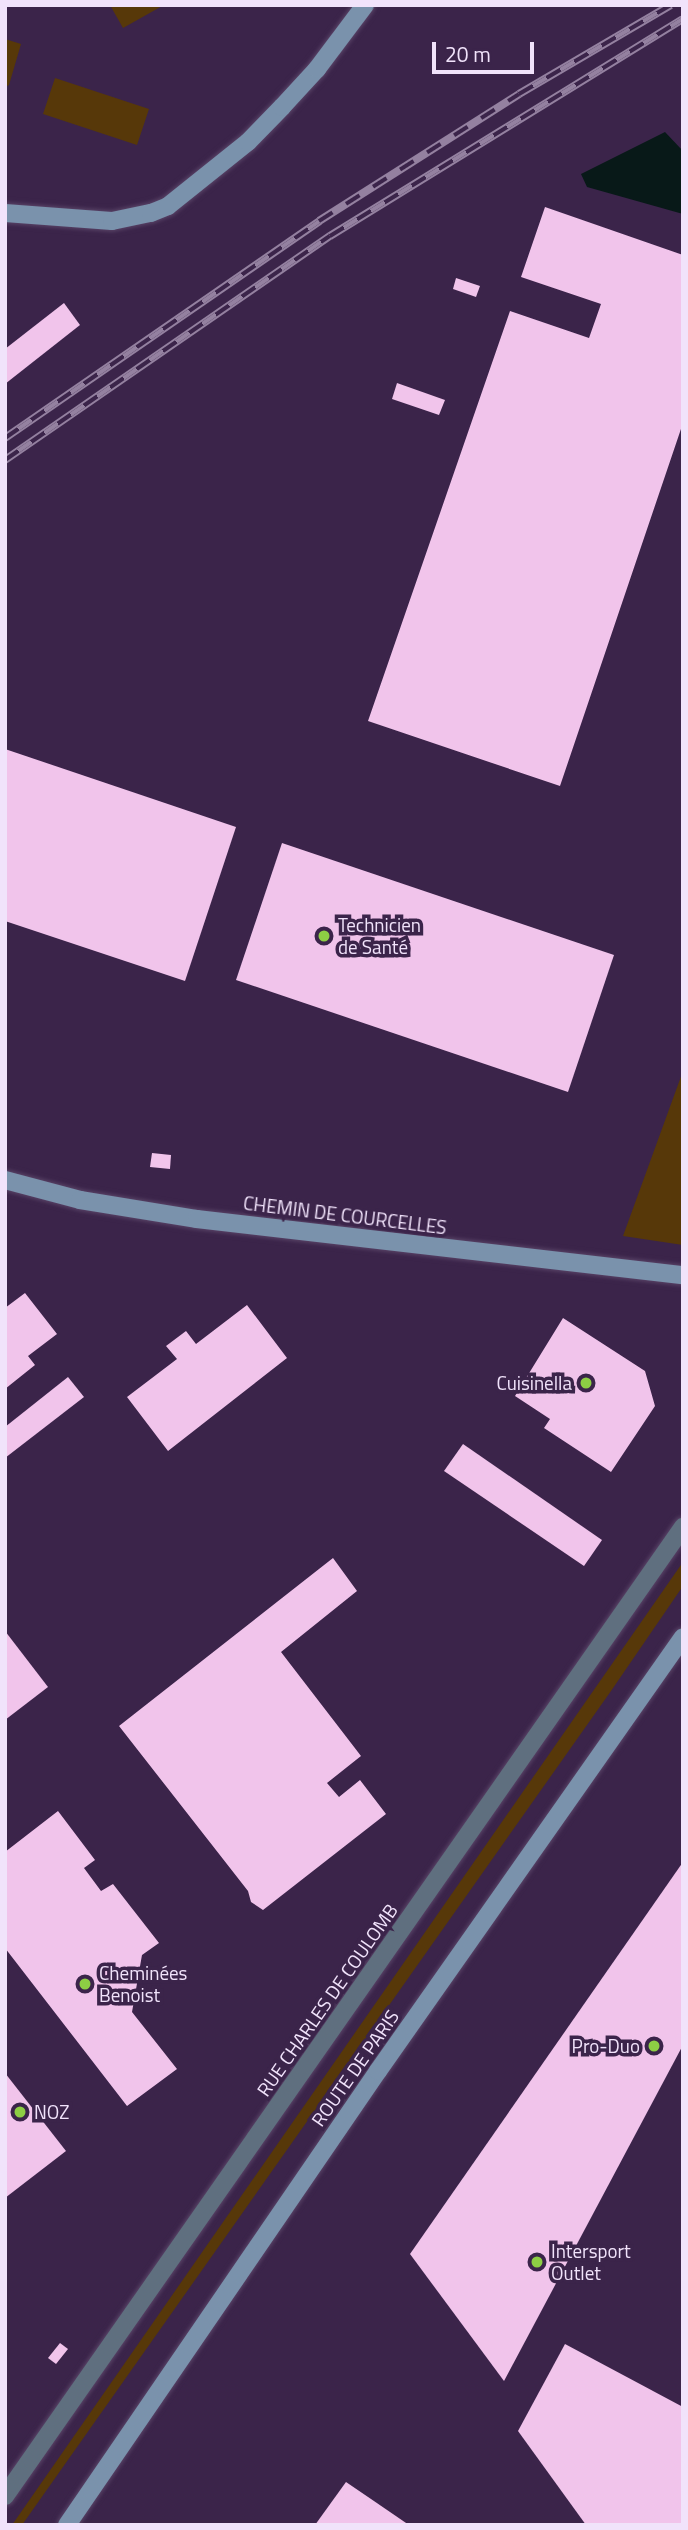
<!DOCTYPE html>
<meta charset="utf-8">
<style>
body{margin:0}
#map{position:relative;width:688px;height:2530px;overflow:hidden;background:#3b244a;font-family:"Titillium Web",sans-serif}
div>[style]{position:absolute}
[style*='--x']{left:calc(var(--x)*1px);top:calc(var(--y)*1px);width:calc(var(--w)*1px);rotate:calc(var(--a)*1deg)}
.green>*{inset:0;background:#573809}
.water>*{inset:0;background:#081918}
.building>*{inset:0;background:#f1c4eb}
.roads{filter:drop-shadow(0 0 2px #584366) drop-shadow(0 0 2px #584366)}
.street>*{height:18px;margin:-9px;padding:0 9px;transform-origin:9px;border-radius:9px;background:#5f6f7f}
.secondary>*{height:18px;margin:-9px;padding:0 9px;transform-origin:9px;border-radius:9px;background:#7a92ac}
.rail>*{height:8px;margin-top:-4px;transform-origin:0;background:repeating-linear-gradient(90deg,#3b244a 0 16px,#9481a0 0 32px);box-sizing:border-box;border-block:2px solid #9481a0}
.dots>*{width:19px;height:19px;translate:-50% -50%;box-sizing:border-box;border:4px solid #3b244a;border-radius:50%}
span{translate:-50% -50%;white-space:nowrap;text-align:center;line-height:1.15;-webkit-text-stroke:7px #3b244a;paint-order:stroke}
.poi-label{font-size:19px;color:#f1e3fb}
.left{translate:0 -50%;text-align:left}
.right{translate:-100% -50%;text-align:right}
.street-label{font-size:19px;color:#f1e3fb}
.frame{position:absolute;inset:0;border:7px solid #f1e3fb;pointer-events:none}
.scale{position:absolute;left:432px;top:42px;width:102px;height:32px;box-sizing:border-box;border:4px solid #f1e3fb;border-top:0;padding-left:9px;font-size:21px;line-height:24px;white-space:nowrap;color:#f1e3fb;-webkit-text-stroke:5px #3b244a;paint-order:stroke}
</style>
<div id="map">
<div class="green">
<i style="clip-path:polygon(110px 5px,164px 5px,123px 28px)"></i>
<i style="clip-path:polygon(5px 39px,21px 44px,9px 85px,5px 87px)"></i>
<i style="clip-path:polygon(55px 78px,149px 109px,137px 145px,43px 114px)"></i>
<i style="clip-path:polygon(683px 1071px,683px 1245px,623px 1236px)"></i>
<i style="clip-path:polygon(683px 1562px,683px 1586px,611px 1691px,22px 2525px,12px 2525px)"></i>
</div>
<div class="water">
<i style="clip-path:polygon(665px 132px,683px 151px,683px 214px,587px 187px,581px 174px)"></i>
</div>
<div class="building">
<i style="clip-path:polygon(545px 207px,683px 255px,683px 423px,560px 786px,368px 721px,510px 311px,589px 338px,601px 304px,521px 277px)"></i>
<i style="clip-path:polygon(456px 278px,480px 286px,476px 297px,453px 289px)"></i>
<i style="clip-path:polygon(64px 303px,80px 325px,5px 384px,5px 349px)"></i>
<i style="clip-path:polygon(397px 383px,445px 400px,439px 415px,392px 399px)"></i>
<i style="clip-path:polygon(5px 749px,236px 827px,185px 981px,5px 921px)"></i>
<i style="clip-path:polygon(282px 843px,614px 955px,568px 1092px,236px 980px)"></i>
<i style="clip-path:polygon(152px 1153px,171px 1155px,170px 1169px,150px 1167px)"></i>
<i style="clip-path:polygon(25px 1293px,57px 1334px,28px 1356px,35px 1365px,5px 1389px,5px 1308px)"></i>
<i style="clip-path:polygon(247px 1305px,287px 1358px,168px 1451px,127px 1397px,177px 1359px,166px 1346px,186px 1331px,196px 1344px)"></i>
<i style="clip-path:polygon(563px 1318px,645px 1371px,655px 1406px,611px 1472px,544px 1428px,550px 1419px,515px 1396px)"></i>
<i style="clip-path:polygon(68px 1377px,84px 1397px,5px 1458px,5px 1427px)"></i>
<i style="clip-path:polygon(463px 1444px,602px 1540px,584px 1566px,444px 1471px)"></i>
<i style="clip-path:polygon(333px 1558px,357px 1591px,281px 1652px,361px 1756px,327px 1783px,339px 1797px,360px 1780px,386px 1814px,263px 1910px,251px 1902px,248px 1891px,119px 1726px)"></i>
<i style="clip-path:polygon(5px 1631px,48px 1687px,5px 1720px)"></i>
<i style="clip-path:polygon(58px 1811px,95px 1860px,84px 1868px,101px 1891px,113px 1884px,159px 1943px,142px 1955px,132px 2012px,177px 2069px,127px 2106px,5px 1948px,5px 1852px)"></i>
<i style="clip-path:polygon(683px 1862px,683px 2045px,504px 2381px,410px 2254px)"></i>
<i style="clip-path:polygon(5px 2073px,66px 2151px,5px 2198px)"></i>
<i style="clip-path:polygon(60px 2343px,68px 2349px,56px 2364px,48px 2358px)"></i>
<i style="clip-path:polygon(565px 2344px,683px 2407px,683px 2525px,586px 2525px,518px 2431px)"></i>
<i style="clip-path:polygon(346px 2482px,371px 2499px,409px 2525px,315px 2525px)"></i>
</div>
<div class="roads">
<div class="street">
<i style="--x:5;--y:2496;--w:1183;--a:-55.02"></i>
</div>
<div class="secondary">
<i style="--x:5;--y:213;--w:107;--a:4.3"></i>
<i style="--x:112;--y:221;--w:40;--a:-12"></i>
<i style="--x:151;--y:213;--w:18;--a:-22"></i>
<i style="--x:168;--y:206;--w:102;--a:-38.7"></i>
<i style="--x:248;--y:142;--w:49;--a:-45.8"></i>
<i style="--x:282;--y:107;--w:52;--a:-47.4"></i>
<i style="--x:317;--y:69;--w:80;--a:-53.1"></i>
<i style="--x:5;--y:1180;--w:78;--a:14.9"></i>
<i style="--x:80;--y:1200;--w:119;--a:9.2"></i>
<i style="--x:197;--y:1219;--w:489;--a:6.6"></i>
<i style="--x:67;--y:2525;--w:550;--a:-55.59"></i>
<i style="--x:378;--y:2071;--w:530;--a:-54.9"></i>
</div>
</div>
<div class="rail">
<i style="--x:5;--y:438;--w:382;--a:-34.6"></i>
<i style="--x:319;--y:221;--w:237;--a:-32.4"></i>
<i style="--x:519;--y:94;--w:176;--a:-30.4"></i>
<i style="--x:5;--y:460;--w:395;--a:-34.6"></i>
<i style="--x:330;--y:236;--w:414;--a:-31.6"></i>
</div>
<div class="dots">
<i style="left:324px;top:936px;background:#8dce44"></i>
<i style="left:586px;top:1383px;background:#8dce44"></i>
<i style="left:85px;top:1984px;background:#8dce44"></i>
<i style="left:654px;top:2046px;background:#8dce44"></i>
<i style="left:20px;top:2112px;background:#8dce44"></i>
<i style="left:537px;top:2262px;background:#8dce44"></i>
</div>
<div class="poi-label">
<span class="left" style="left:338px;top:936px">Technicien<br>de Santé</span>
<span class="right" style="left:572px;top:1383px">Cuisinella</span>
<span class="left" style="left:99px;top:1984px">Cheminées<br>Benoist</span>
<span class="right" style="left:640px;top:2046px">Pro-Duo</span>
<span class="left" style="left:34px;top:2112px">NOZ</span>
<span class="left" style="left:551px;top:2262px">Intersport<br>Outlet</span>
</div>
<div class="street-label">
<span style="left:345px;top:1215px;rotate:7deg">CHEMIN DE COURCELLES</span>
<span style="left:327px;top:2000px;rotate:-55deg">RUE CHARLES DE COULOMB</span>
<span style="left:355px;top:2068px;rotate:-55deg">ROUTE DE PARIS</span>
</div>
<div class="frame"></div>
<div class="scale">20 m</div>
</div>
